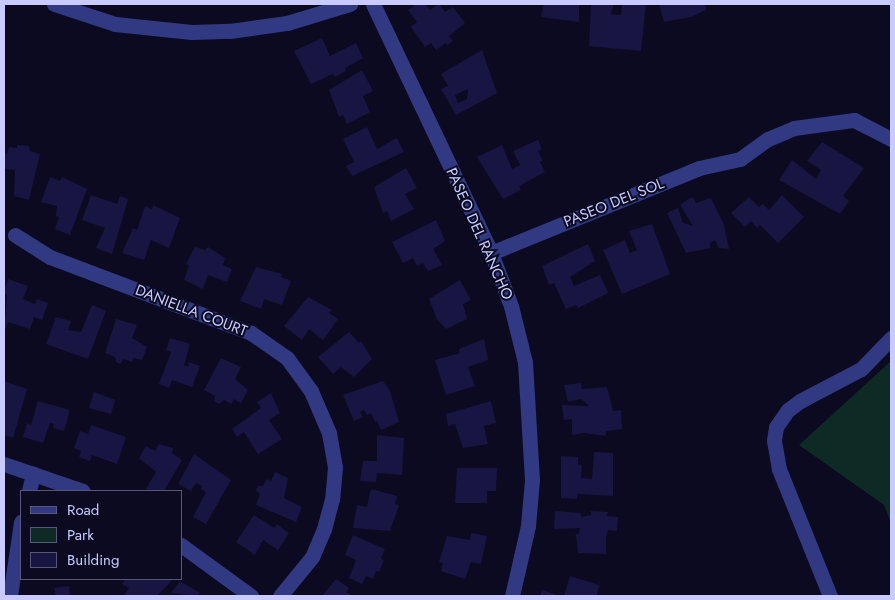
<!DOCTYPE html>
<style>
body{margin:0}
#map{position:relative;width:895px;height:600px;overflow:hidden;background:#0b0a20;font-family:Jost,sans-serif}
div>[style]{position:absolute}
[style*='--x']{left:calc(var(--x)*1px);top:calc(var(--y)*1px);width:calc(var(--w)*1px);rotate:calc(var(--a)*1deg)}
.green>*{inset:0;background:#0d2a25}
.building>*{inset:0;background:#181542}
.minor>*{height:15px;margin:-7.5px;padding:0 7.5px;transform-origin:7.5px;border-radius:7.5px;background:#313983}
span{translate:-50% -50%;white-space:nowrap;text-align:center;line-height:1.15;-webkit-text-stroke:4px #0b0a20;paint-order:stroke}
.street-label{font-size:15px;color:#c9caff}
.frame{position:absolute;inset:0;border:5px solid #c9caff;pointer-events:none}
.legend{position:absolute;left:20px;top:490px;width:162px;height:90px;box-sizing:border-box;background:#0b0a20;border:1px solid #575779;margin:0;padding:6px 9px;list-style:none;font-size:15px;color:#c9caff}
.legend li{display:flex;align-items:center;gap:10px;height:25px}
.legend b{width:25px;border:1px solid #575779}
</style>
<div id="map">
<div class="green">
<i style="clip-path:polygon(891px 361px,891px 523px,884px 505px,799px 445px)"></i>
</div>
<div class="building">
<i style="clip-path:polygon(417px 4px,425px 4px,430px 10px,439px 4px,445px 12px,453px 7px,465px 23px,449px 36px,453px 41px,447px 45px,446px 43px,436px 50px,431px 43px,425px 47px,411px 27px,417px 22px,408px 10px)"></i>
<i style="clip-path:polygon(544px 4px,579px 4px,579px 22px,541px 17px)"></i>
<i style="clip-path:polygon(591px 4px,614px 4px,611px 14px,621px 15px,622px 4px,646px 4px,641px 51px,589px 46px)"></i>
<i style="clip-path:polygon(659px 4px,705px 4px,706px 10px,691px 17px,664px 22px)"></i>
<i style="clip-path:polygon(322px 38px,330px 56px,356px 43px,363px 58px,345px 68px,346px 71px,335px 77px,333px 74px,311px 84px,294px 51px)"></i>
<i style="clip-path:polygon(evenodd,482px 50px,497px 93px,456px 115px,441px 89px,448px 86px,441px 74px,482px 50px,468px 89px,467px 99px,458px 103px,455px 95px,468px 89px)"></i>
<i style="clip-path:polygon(362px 70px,373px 91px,363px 96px,370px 112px,347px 124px,343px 115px,339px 117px,329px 90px)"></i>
<i style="clip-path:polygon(367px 127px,377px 149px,397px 138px,404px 152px,352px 176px,346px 166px,354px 162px,343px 139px)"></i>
<i style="clip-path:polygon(538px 140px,542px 149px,538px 151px,543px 161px,540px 162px,545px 172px,519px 186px,521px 190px,503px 199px,477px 157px,502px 145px,512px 169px,520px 165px,513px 151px)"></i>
<i style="clip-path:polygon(822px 142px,864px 168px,843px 196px,849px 201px,840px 214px,779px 180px,792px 160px,816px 179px,821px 170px,807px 161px)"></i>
<i style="clip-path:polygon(17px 145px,29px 146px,30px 151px,40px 154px,29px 200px,14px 196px,15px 170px,4px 169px,4px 153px,7px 154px,9px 147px,17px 148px)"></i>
<i style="clip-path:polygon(406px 168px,417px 188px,405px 194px,414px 209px,391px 221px,387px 211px,383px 213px,374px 187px)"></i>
<i style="clip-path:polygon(50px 177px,60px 181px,62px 177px,87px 189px,70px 235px,55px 229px,59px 217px,56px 216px,57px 206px,41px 202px)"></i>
<i style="clip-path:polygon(91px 195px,117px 204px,120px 196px,128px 199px,112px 254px,96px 248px,105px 228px,82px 220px)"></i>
<i style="clip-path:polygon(782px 195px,804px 217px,778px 243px,760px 225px,757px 228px,751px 221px,745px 227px,731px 213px,749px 197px,759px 207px,763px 204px,769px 210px)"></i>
<i style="clip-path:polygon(690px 198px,694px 198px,696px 203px,711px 198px,724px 225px,729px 249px,719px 248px,715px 240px,710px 243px,710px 248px,686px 253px,667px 213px,678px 208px,683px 223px,693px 226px,680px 205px)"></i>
<i style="clip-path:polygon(153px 205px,180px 218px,169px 248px,151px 240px,144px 260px,122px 253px,133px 228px,137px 230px,145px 206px,152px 209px)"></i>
<i style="clip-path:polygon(436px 220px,445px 241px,433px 249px,442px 265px,428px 271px,423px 263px,417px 266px,413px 258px,403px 263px,392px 242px)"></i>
<i style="clip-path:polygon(652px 224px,670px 274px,622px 294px,603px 250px,625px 240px,630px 253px,637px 250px,629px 231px)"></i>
<i style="clip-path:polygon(588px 244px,595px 261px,570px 277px,574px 286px,600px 275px,608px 293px,578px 308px,576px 305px,566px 309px,554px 283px,549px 285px,542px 266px)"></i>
<i style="clip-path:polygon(195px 247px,205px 250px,208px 247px,225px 258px,223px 265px,232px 269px,227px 282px,208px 275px,203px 289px,184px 280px,189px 265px,186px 264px)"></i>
<i style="clip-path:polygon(256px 267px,282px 274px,281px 277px,291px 281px,282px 305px,264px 299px,261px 309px,240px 301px)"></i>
<i style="clip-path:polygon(8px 279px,28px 286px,23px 299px,35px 304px,37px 299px,48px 303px,42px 320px,34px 317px,30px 329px,8px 322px,4px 333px,7px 295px,4px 292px)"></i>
<i style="clip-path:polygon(460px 280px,471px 300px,463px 304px,467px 319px,446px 329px,437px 319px,429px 299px)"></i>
<i style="clip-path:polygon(308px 297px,332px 310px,329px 313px,338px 319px,323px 340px,309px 329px,302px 340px,284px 326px)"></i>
<i style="clip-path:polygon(92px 305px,106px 311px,88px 359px,46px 344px,56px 317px,71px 321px,68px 330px,81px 332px)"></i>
<i style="clip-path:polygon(116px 319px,137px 325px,132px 338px,147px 347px,142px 360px,133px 358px,132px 362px,124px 359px,120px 364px,116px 362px,115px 357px,105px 353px)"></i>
<i style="clip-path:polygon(349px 332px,359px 343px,361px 341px,372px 359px,354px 377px,341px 367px,333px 374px,318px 357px)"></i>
<i style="clip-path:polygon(170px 338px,190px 344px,184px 365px,188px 367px,189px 362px,200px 366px,192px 387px,172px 380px,169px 388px,159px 384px,171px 352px,166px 350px)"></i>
<i style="clip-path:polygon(484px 339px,488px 360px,468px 367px,475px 386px,446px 395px,435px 360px,460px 353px,459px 349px)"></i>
<i style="clip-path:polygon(221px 358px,241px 367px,235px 379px,248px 390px,241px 403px,234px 399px,231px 404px,224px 400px,219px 404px,214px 401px,215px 396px,204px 390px)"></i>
<i style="clip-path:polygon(4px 381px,27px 389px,13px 438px,4px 435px)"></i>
<i style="clip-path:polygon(383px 381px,390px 391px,399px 422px,381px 430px,377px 421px,375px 422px,371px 413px,367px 415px,364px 410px,360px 412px,363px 417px,354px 421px,343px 395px)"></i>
<i style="clip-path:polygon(581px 383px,582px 389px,607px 387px,613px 411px,621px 410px,622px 429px,606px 431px,606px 436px,584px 433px,572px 435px,572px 419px,564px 420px,562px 405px,589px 406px,581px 399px,568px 402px,564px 385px)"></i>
<i style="clip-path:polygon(94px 392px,115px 400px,111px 414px,89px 408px)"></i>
<i style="clip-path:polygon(271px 393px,280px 413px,269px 420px,282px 439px,258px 454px,244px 432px,237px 437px,232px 429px,261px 408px,257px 402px)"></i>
<i style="clip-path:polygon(38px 401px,70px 410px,64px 431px,53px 428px,54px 424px,50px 423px,43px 443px,23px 437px,27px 423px,31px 425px)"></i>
<i style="clip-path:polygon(491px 401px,496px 423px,484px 426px,488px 444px,463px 448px,455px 424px,448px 426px,446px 414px)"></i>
<i style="clip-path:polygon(91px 425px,126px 437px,117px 464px,92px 455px,90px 461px,79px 457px,81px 451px,74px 448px,80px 431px,88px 434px)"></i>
<i style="clip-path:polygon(377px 435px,404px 438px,402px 475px,377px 473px,376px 482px,360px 481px,363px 461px,377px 461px)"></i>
<i style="clip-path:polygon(159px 444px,173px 448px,172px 453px,182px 460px,164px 491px,150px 491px,146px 489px,156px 472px,139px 458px,146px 446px,155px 451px)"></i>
<i style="clip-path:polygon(594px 452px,613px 453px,613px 496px,578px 494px,577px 499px,561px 498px,561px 456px,578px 457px,578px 464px,582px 465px,581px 478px,592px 479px)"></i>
<i style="clip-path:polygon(194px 454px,231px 480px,206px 524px,193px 517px,206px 492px,201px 489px,202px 486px,196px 483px,191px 491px,178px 484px)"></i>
<i style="clip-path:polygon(457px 468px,497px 468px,496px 491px,487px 491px,487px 503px,455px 503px)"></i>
<i style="clip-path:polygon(275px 472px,288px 478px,284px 498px,302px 507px,296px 522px,256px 505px,260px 494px,256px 490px,258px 486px,263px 486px,267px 479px,271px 481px)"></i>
<i style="clip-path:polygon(371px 489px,397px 496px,395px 504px,399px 505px,390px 531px,353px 528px,357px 505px,367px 507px)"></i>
<i style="clip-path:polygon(555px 511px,580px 513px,582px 517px,591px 515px,591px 511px,608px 512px,607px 516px,618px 517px,617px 531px,608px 530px,606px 537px,606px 554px,578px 553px,576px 534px,579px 534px,580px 528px,554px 529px)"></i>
<i style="clip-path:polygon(254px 515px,274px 528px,277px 524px,289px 533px,278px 550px,263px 540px,255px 555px,236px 542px)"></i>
<i style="clip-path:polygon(471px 533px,487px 536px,481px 564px,471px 562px,465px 579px,441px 571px,443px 563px,439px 562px,447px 536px,470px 540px)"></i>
<i style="clip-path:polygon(353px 535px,385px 549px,381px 558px,384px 561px,379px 572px,376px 571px,373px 579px,366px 576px,362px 584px,349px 578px,356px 560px,345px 555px)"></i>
<i style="clip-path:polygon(570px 576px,599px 585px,597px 595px,564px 596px)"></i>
<i style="clip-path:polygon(126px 579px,173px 579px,157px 596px,124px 596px,129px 588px,122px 584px)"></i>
<i style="clip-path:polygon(336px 579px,349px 588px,346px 592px,353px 596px,322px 596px)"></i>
<i style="clip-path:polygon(180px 581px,200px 593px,197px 596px,171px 593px)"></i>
<i style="clip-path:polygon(69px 586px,70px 596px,56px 596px,54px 588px)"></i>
<i style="clip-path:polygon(542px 590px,557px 595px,557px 596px,540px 596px)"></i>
</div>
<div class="minor">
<i style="--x:54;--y:4;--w:64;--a:18.2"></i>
<i style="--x:115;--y:24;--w:77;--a:5.9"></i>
<i style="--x:192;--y:32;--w:38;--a:-2"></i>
<i style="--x:230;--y:31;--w:58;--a:-8"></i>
<i style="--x:287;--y:23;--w:66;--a:-16.8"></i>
<i style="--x:373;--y:4;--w:276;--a:64.6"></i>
<i style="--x:491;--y:253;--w:57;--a:69.3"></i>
<i style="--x:511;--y:306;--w:58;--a:76"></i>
<i style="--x:525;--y:362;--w:118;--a:86.6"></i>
<i style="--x:532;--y:480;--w:46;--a:95"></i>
<i style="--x:528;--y:526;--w:72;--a:102.9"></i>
<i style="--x:15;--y:235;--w:41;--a:32.2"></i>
<i style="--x:50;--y:257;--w:215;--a:20.7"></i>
<i style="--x:251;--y:333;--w:44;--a:34.8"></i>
<i style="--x:287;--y:358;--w:41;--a:54"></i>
<i style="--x:311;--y:391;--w:46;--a:66.8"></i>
<i style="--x:329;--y:433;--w:35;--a:80"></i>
<i style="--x:335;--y:467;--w:32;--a:95"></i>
<i style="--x:332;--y:499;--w:31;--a:105"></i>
<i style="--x:324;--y:529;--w:30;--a:113"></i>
<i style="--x:312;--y:557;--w:50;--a:129.4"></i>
<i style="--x:491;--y:253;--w:225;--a:-22.2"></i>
<i style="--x:699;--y:168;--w:42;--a:-12.4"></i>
<i style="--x:740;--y:159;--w:34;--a:-36"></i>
<i style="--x:768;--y:139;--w:28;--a:-23"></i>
<i style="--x:794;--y:128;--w:61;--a:-7.6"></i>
<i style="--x:854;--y:120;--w:42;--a:27.2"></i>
<i style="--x:4;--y:464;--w:83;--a:18.9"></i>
<i style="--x:29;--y:491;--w:18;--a:-77"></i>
<i style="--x:181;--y:545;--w:87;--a:36.1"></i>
<i style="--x:10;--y:596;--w:75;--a:-81.5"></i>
<i style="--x:830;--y:596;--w:137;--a:-111.9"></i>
<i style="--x:779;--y:469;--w:29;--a:-100"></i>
<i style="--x:774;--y:440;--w:13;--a:-81"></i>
<i style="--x:776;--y:427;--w:21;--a:-55"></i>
<i style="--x:788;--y:410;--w:15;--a:-37"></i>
<i style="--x:800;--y:401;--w:69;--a:-27.7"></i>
<i style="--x:861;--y:369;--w:43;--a:-45.9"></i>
</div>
<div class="street-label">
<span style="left:614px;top:203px;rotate:-22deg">PASEO DEL SOL</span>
<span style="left:479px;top:234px;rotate:66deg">PASEO DEL RANCHO</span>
<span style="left:191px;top:311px;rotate:21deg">DANIELLA COURT</span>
</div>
<div class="frame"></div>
<ul class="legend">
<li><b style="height:6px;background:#313983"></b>Road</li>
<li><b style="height:14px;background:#0d2a25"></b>Park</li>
<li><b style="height:14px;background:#181542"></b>Building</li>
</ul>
</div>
